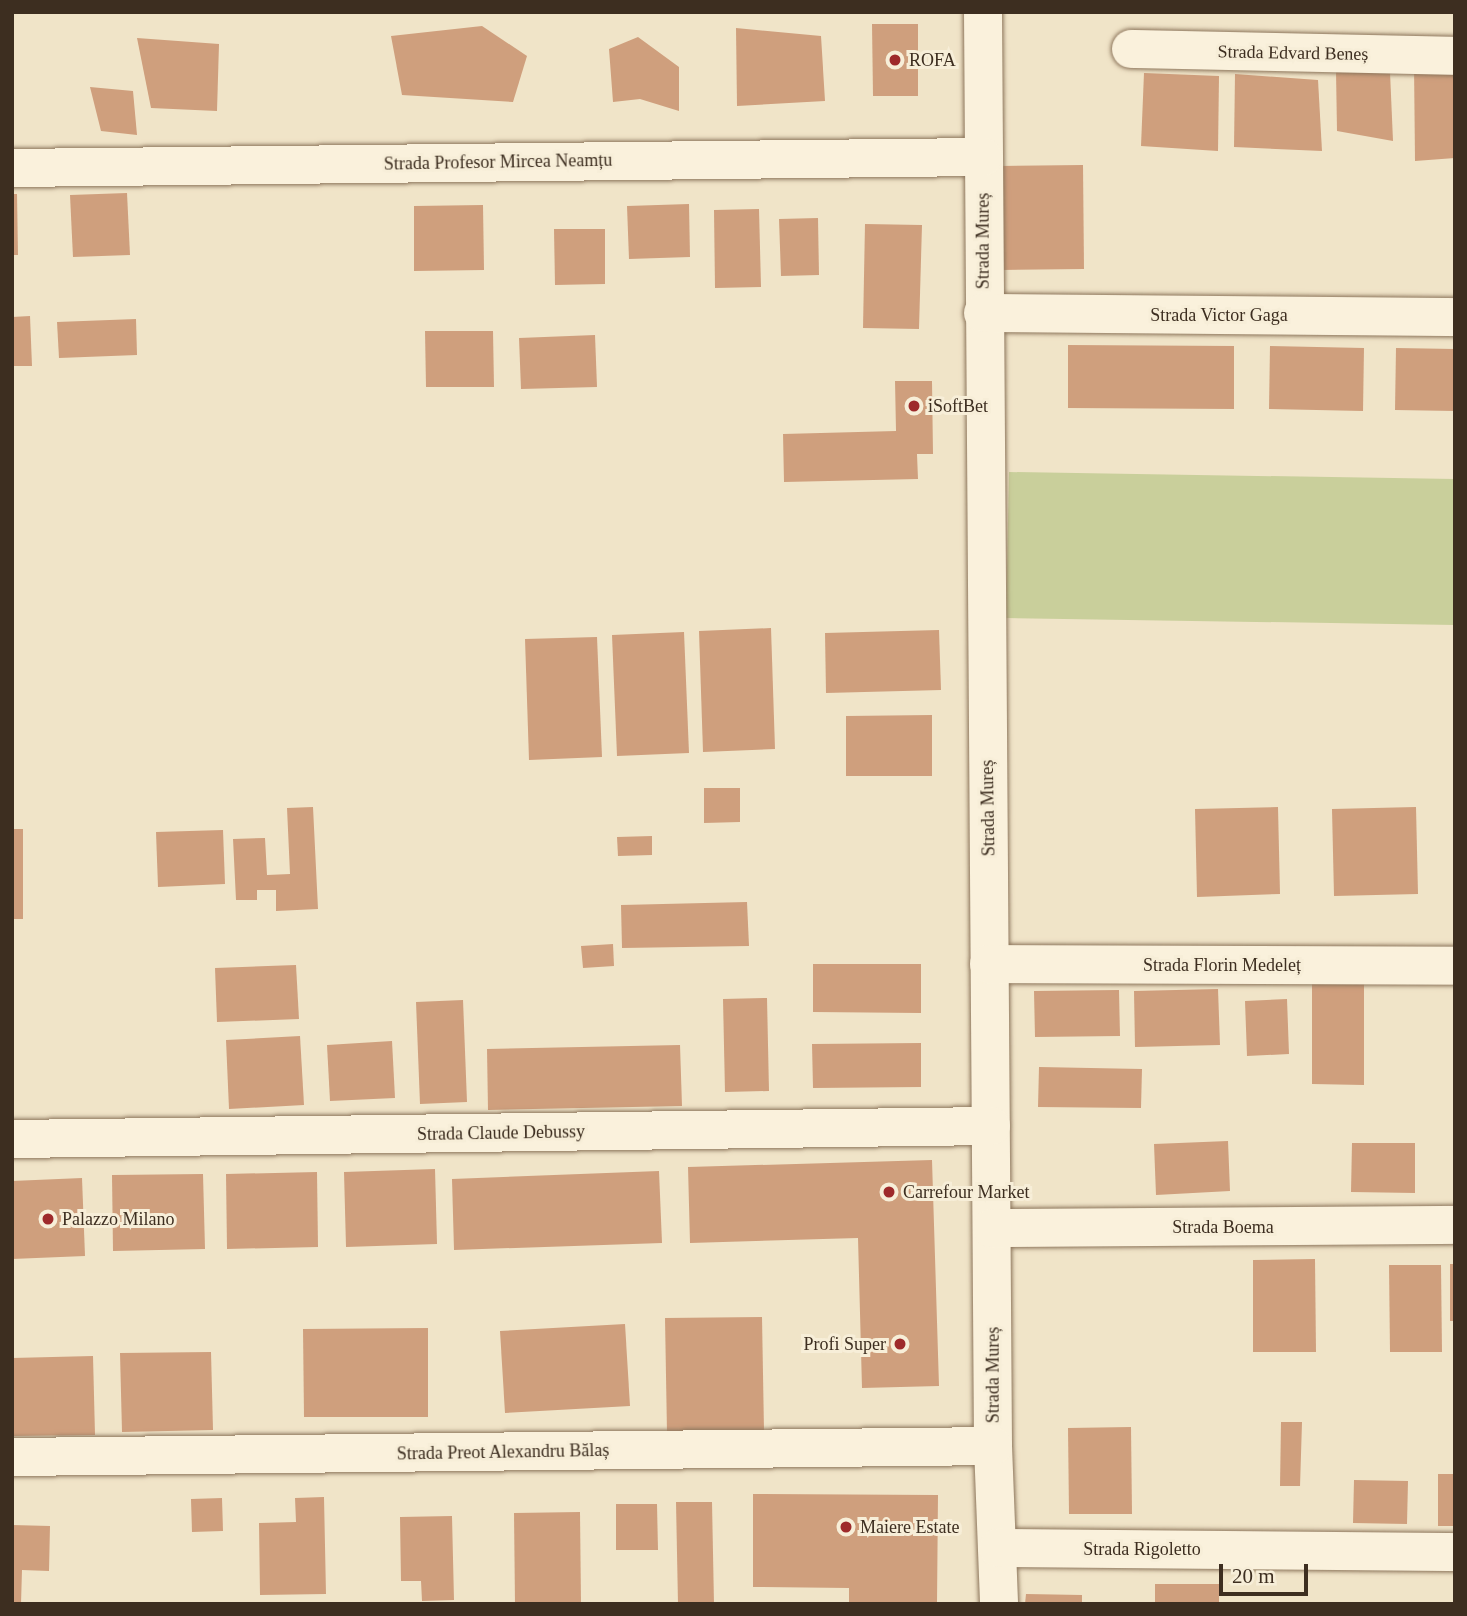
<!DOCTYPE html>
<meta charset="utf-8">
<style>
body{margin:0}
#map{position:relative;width:1467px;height:1616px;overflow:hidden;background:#f0e4c8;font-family:"Times New Roman",serif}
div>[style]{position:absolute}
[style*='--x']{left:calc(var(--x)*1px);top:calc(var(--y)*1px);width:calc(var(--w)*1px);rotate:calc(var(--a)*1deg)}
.green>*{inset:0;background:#c9cf9b}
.building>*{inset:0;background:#cf9f7d}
.roads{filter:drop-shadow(0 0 2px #8d765c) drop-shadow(0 0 2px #8d765c)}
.minor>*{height:38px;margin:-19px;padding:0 19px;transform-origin:19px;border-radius:19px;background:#faf1dc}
.dots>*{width:19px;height:19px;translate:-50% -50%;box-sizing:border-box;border:4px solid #f7eed8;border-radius:50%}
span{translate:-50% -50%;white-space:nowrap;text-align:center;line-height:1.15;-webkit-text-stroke:6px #f7eed8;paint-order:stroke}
.street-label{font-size:18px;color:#3d2e20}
.poi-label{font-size:18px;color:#3d2e20}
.left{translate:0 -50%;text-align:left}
.right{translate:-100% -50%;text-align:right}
.frame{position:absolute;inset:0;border:14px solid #3d2e20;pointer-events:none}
.scale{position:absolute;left:1219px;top:1564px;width:89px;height:32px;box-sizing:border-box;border:4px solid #3d2e20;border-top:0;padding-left:9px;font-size:21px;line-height:24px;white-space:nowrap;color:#3d2e20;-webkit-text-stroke:5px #f7eed8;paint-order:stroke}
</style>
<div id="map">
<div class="green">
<i style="clip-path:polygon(1009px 472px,1455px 479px,1455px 625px,1006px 618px)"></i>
</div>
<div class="building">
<i style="clip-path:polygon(872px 24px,918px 24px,918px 96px,873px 96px)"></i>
<i style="clip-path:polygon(482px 26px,527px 56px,513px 102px,402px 95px,391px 36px)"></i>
<i style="clip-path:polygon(736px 28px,821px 36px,825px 101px,737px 106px)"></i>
<i style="clip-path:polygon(638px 37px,679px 67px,679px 111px,640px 99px,613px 102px,609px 49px)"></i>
<i style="clip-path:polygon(137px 38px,219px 44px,217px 111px,151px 108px)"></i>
<i style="clip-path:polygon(1414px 64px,1455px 68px,1455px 158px,1415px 161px)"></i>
<i style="clip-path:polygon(1336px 71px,1390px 72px,1393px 141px,1337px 131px)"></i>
<i style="clip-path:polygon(1144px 73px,1219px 76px,1218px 151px,1141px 146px)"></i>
<i style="clip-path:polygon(1235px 74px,1318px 80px,1322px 151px,1234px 147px)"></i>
<i style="clip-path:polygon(90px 87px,133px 91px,137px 135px,101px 131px)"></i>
<i style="clip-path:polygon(1083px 165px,1084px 269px,1001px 270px,1000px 166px)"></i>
<i style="clip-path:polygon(127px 193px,130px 255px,73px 257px,70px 195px)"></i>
<i style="clip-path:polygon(12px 194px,17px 194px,18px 255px,12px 255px)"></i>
<i style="clip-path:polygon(689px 204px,690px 257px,629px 259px,627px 206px)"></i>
<i style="clip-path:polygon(483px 205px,484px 270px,414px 271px,414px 206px)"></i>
<i style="clip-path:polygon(759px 209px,761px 287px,715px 288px,714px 210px)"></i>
<i style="clip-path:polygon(818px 218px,819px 275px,781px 276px,779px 219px)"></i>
<i style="clip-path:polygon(865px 224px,922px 225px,919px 329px,863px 328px)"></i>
<i style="clip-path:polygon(554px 229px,605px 229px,605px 284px,555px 285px)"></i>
<i style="clip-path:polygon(30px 316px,32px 366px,12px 366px,12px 317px)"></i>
<i style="clip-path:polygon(136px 319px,137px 355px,59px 358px,57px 322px)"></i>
<i style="clip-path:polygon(425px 331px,493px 331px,494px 387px,426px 387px)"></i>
<i style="clip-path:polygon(595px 335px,597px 387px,521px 389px,519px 338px)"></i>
<i style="clip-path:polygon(1068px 345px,1234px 346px,1234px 409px,1068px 408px)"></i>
<i style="clip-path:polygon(1270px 346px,1364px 348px,1363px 411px,1269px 409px)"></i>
<i style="clip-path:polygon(1396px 348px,1455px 349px,1455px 411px,1395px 410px)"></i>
<i style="clip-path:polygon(895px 381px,932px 381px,933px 454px,917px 454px,918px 479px,784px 482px,783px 434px,896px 431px)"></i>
<i style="clip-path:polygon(771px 628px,775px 749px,703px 752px,699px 631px)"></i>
<i style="clip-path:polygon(939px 630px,941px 690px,826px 693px,825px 633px)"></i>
<i style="clip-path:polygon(684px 632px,689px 753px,617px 756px,612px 635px)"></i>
<i style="clip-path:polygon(597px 637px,602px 757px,529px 760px,525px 639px)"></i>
<i style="clip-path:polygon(932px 715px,932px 776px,846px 776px,846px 716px)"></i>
<i style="clip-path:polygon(704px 788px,740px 788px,740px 822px,704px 823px)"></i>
<i style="clip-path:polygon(313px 807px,318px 909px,276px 911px,276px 890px,257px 890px,257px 900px,236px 900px,233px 839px,265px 838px,267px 875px,290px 874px,287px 808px)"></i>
<i style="clip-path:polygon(1278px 807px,1280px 894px,1197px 897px,1195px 809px)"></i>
<i style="clip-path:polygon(1416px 807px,1418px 894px,1334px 896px,1332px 809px)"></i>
<i style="clip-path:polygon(12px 829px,23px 829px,23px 919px,12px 919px)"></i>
<i style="clip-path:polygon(223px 830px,225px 884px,158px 887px,156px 832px)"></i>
<i style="clip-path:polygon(652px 836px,652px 855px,618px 856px,617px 837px)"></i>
<i style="clip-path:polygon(747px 902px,749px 946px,622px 948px,621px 905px)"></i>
<i style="clip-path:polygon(613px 944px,614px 966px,583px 968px,581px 946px)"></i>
<i style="clip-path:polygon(813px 964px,921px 964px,921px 1013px,813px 1012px)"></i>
<i style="clip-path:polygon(296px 965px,299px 1019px,217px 1022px,215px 968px)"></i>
<i style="clip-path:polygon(1364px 982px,1364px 1085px,1312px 1084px,1312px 983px)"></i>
<i style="clip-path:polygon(1218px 989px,1220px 1045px,1135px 1047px,1134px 991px)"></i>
<i style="clip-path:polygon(1119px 990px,1120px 1036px,1035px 1037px,1034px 991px)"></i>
<i style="clip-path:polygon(767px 998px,769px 1091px,725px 1092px,723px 999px)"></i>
<i style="clip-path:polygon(1287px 999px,1289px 1054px,1247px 1056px,1245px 1001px)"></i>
<i style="clip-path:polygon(463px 1000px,467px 1102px,420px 1104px,416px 1002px)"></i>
<i style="clip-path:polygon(300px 1036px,304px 1105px,229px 1109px,226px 1040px)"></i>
<i style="clip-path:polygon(392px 1041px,395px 1098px,330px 1101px,327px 1045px)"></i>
<i style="clip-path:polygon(921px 1043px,921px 1087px,813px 1088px,812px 1044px)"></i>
<i style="clip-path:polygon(680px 1045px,682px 1106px,488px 1110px,487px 1049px)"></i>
<i style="clip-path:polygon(1039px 1067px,1142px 1069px,1141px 1108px,1038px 1107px)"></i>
<i style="clip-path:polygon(1228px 1141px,1230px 1191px,1156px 1195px,1154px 1144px)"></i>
<i style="clip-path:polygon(1352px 1143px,1415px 1143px,1415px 1193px,1351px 1192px)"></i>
<i style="clip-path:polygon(932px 1160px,939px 1386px,862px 1388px,858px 1238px,690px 1243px,688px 1167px)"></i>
<i style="clip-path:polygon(435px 1169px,437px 1244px,346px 1247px,344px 1172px)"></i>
<i style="clip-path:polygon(659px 1171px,662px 1243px,454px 1250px,452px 1179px)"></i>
<i style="clip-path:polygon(317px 1172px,318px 1247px,227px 1249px,226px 1174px)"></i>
<i style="clip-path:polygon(203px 1174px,205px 1249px,113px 1251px,112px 1175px)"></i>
<i style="clip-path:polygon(82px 1178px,85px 1256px,12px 1259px,12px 1181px)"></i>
<i style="clip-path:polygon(1315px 1259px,1316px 1352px,1253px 1352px,1253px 1260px)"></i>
<i style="clip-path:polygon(1450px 1264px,1455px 1264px,1455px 1321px,1450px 1321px)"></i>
<i style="clip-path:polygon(1389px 1265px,1441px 1265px,1442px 1352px,1390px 1352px)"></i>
<i style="clip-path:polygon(762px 1317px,764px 1431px,667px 1433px,665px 1318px)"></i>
<i style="clip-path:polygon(625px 1324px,630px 1406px,505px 1413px,500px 1331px)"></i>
<i style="clip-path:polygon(428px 1328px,428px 1417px,304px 1417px,303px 1329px)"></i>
<i style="clip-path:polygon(211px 1352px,213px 1430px,122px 1432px,120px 1353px)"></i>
<i style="clip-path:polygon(93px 1356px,95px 1435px,12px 1436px,12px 1358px)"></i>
<i style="clip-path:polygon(1281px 1422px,1302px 1422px,1300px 1486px,1280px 1486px)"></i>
<i style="clip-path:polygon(1131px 1427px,1132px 1514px,1069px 1514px,1068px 1428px)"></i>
<i style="clip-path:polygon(1438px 1474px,1455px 1474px,1455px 1526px,1438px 1526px)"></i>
<i style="clip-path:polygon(1354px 1480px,1408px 1481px,1407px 1524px,1353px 1523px)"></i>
<i style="clip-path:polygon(753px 1494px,938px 1495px,937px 1604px,849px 1604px,849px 1588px,753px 1587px)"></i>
<i style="clip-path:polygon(324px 1497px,326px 1594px,260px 1595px,259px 1523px,296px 1522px,295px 1498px)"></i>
<i style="clip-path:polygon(222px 1498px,223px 1531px,192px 1532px,191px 1499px)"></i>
<i style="clip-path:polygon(676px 1502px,712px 1502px,714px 1604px,678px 1604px)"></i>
<i style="clip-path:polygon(616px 1504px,657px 1504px,658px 1550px,616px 1550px)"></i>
<i style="clip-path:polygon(580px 1512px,581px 1604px,515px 1604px,514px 1513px)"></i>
<i style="clip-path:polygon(452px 1516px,454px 1600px,422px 1601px,421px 1581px,401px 1581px,400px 1517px)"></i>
<i style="clip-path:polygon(12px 1525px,50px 1526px,49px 1571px,22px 1570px,21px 1604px,12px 1604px)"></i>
<i style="clip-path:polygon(1155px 1584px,1219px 1584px,1219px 1604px,1155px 1604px)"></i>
<i style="clip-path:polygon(1026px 1594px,1082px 1595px,1082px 1604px,1025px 1604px)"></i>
</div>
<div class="roads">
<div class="minor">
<i style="--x:983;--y:12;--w:1434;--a:89.6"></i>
<i style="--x:993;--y:1446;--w:158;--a:87.8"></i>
<i style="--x:1131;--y:49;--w:324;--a:1.2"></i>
<i style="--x:12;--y:168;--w:971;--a:-0.65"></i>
<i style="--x:983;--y:313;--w:472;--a:0.5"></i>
<i style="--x:989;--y:964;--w:466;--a:0.2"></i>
<i style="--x:12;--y:1139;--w:979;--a:-0.76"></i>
<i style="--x:992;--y:1228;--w:463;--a:-0.4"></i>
<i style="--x:12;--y:1457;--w:981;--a:-0.64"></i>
<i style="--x:998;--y:1548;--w:457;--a:0.5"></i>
</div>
</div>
<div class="dots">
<i style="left:895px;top:60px;background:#9e2a2b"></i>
<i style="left:914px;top:406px;background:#9e2a2b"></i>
<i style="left:889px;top:1192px;background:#9e2a2b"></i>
<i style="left:48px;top:1219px;background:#9e2a2b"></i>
<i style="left:900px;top:1344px;background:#9e2a2b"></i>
<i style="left:846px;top:1527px;background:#9e2a2b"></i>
</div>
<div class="street-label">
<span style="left:1293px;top:53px;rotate:1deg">Strada Edvard Beneș</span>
<span style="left:498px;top:162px;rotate:-1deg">Strada Profesor Mircea Neamțu</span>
<span style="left:983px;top:241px;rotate:-90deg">Strada Mureș</span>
<span style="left:1219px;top:315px">Strada Victor Gaga</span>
<span style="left:988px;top:808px;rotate:-91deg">Strada Mureș</span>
<span style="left:1222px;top:965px">Strada Florin Medeleț</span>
<span style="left:501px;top:1133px;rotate:-1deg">Strada Claude Debussy</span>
<span style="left:1223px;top:1227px">Strada Boema</span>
<span style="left:993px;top:1375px;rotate:-90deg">Strada Mureș</span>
<span style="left:503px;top:1452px;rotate:-1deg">Strada Preot Alexandru Bălaș</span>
<span style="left:1142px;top:1549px">Strada Rigoletto</span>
</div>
<div class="poi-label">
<span class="left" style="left:909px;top:60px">ROFA</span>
<span class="left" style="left:928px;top:406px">iSoftBet</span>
<span class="left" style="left:903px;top:1192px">Carrefour Market</span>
<span class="left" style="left:62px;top:1219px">Palazzo Milano</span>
<span class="right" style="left:886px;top:1344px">Profi Super</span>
<span class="left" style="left:860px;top:1527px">Maiere Estate</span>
</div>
<div class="frame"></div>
<div class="scale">20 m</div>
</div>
